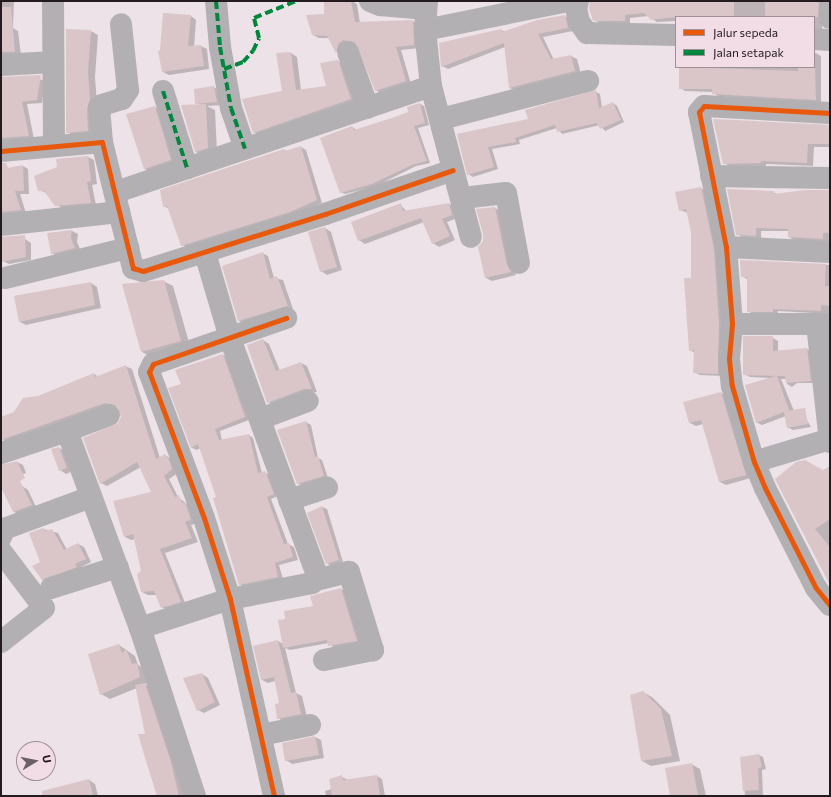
<!DOCTYPE html>
<style>
body{margin:0}
#map{position:relative;width:831px;height:797px;overflow:hidden;background:#ede2e7;font-family:Commissioner,sans-serif}
div>[style]{position:absolute}
[style*='--x']{left:calc(var(--x)*1px);top:calc(var(--y)*1px);width:calc(var(--w)*1px);rotate:calc(var(--a)*1deg)}
.shadow>*{inset:0;background:#0003}
.building>*{inset:0;background:#dac5c8}
.minor>*{height:22px;margin:-11px;padding:0 11px;transform-origin:11px;border-radius:11px;background:#b3b0b3}
.quiet>*{height:4px;margin-top:-2px;transform-origin:0;background:repeating-linear-gradient(90deg,#00873e 0 8px,transparent 0 12px)}
.cycleway>*{height:5px;margin:-2.5px;padding:0 2.5px;transform-origin:2.5px;border-radius:2.5px;background:#e8590c}
span{translate:-50% -50%;white-space:nowrap;text-align:center;line-height:1.15;-webkit-text-stroke:3.5px #f2dde7;paint-order:stroke}
.frame{position:absolute;inset:0;border:2px solid #231b1f;pointer-events:none}
.legend{position:absolute;left:675px;top:16px;width:140px;height:52px;box-sizing:border-box;background:#f2dde7;border:1px solid #9f8f97;margin:0;padding:5px 7px;list-style:none;font-size:12px;color:#231b1f}
.legend li{display:flex;align-items:center;gap:8px;height:20px}
.legend b{width:20px;border:1px solid #9f8f97}
.north{position:absolute;left:16px;top:741px;width:40px;height:40px;box-sizing:border-box;background:#f2dde7;border:1px solid #9f8f97;border-radius:50%;rotate:80deg;font-size:11px;font-weight:700;line-height:16px;text-align:center;color:#231b1f}
.north::after{content:'';display:block;margin:auto;width:14px;height:18px;background:#6a6165;clip-path:polygon(50% 0,100% 100%,50% 72%,0 100%)}
</style>
<div id="map">
<div class="shadow">
<i style="clip-path:polygon(1px 1px,14px 1px,13px 28px,18px 31px,21px 55px,1px 58px)"></i>
<i style="clip-path:polygon(325px 1px,352px 1px,357px 4px,360px 23px,413px 21px,419px 25px,420px 48px,401px 50px,411px 84px,382px 94px,376px 90px,358px 44px,350px 43px,342px 56px,337px 52px,329px 38px,319px 38px,313px 35px,325px 15px)"></i>
<i style="clip-path:polygon(639px 1px,828px 1px,823px 9px,822px 29px,814px 31px,814px 17px,676px 17px,676px 21px,657px 22px,648px 16px,630px 18px,630px 24px,600px 23px,594px 20px)"></i>
<i style="clip-path:polygon(191px 16px,196px 20px,194px 47px,201px 46px,207px 49px,209px 69px,169px 75px,163px 72px)"></i>
<i style="clip-path:polygon(564px 16px,570px 19px,573px 31px,543px 37px,554px 60px,571px 56px,577px 59px,581px 74px,515px 91px,510px 88px,505px 47px,448px 69px,442px 66px,501px 30px,505px 32px)"></i>
<i style="clip-path:polygon(91px 31px,98px 35px,95px 77px,97px 104px,96px 135px,75px 136px,67px 132px)"></i>
<i style="clip-path:polygon(814px 52px,821px 56px,821px 102px,718px 96px,713px 92px,685px 91px,680px 88px,679px 67px,814px 67px)"></i>
<i style="clip-path:polygon(291px 53px,297px 57px,301px 90px,328px 87px,338px 61px,343px 65px,357px 102px,259px 136px,254px 132px,283px 92px)"></i>
<i style="clip-path:polygon(1px 78px,40px 79px,45px 82px,42px 103px,27px 104px,34px 139px,1px 142px)"></i>
<i style="clip-path:polygon(214px 87px,220px 91px,223px 105px,207px 106px,215px 110px,217px 153px,205px 157px,196px 152px,201px 105px,196px 103px)"></i>
<i style="clip-path:polygon(596px 92px,600px 94px,602px 108px,613px 103px,617px 106px,624px 122px,605px 131px,600px 125px,562px 134px,557px 128px,519px 140px,520px 144px,492px 149px,498px 169px,473px 177px,468px 174px,458px 134px,529px 120px)"></i>
<i style="clip-path:polygon(420px 104px,424px 106px,429px 125px,418px 128px,430px 163px,416px 166px,376px 186px,345px 194px,341px 192px,352px 127px,357px 130px,409px 113px)"></i>
<i style="clip-path:polygon(155px 107px,164px 113px,180px 165px,154px 174px,145px 169px)"></i>
<i style="clip-path:polygon(830px 126px,830px 147px,814px 147px,813px 166px,766px 164px,766px 166px,729px 166px,724px 163px)"></i>
<i style="clip-path:polygon(301px 147px,306px 150px,322px 203px,296px 215px,188px 248px,182px 245px,169px 209px,164px 206px,284px 150px,287px 151px)"></i>
<i style="clip-path:polygon(88px 157px,94px 160px,97px 184px,92px 185px,96px 205px,62px 209px,47px 193px,38px 190px)"></i>
<i style="clip-path:polygon(23px 166px,28px 169px,29px 194px,20px 194px,26px 213px,1px 217px,1px 170px)"></i>
<i style="clip-path:polygon(701px 188px,707px 192px,719px 253px,724px 376px,700px 375px,694px 372px,695px 353px,690px 350px,692px 232px,688px 213px,680px 210px)"></i>
<i style="clip-path:polygon(830px 191px,830px 242px,794px 240px,789px 237px,789px 231px,761px 231px,761px 238px,742px 237px,737px 234px,773px 192px,779px 195px)"></i>
<i style="clip-path:polygon(400px 204px,407px 212px,449px 204px,455px 207px,458px 218px,447px 222px,455px 240px,439px 247px,433px 243px,424px 222px,365px 244px,359px 240px)"></i>
<i style="clip-path:polygon(495px 208px,501px 211px,512px 269px,516px 275px,492px 281px,486px 278px,484px 241px)"></i>
<i style="clip-path:polygon(325px 228px,331px 232px,342px 270px,327px 275px,321px 271px)"></i>
<i style="clip-path:polygon(72px 231px,78px 234px,77px 242px,81px 251px,58px 257px,52px 253px,48px 235px)"></i>
<i style="clip-path:polygon(25px 239px,31px 243px,31px 260px,9px 264px,3px 261px,1px 244px)"></i>
<i style="clip-path:polygon(262px 253px,268px 256px,274px 278px,283px 280px,293px 309px,245px 324px,239px 321px)"></i>
<i style="clip-path:polygon(741px 261px,830px 265px,830px 314px,778px 311px,778px 314px,753px 314px,748px 311px,747px 279px,742px 276px)"></i>
<i style="clip-path:polygon(163px 281px,173px 286px,190px 346px,151px 357px,142px 352px)"></i>
<i style="clip-path:polygon(91px 283px,97px 287px,101px 308px,26px 325px,20px 322px,15px 296px)"></i>
<i style="clip-path:polygon(773px 338px,778px 341px,778px 351px,807px 349px,812px 352px,816px 383px,797px 383px,792px 387px,787px 384px,786px 379px,781px 379px,794px 411px,803px 414px,811px 427px,793px 430px,787px 427px,786px 416px,762px 425px,756px 422px,770px 378px,750px 377px,744px 374px)"></i>
<i style="clip-path:polygon(263px 340px,269px 344px,280px 371px,301px 363px,307px 366px,317px 392px,310px 392px,274px 406px,268px 402px)"></i>
<i style="clip-path:polygon(223px 355px,227px 358px,249px 420px,220px 431px,222px 441px,249px 435px,253px 438px,262px 473px,270px 474px,278px 496px,271px 499px,288px 544px,294px 547px,298px 560px,279px 565px,283px 579px,244px 587px,239px 584px,217px 498px,200px 448px,197px 450px,192px 448px,170px 389px,182px 384px)"></i>
<i style="clip-path:polygon(125px 366px,132px 369px,160px 458px,165px 455px,171px 459px,178px 473px,169px 479px,178px 497px,191px 507px,197px 523px,191px 525px,198px 542px,165px 553px,186px 605px,168px 611px,162px 607px,157px 595px,148px 595px,142px 592px,142px 572px,135px 539px,131px 540px,125px 537px,152px 493px,141px 467px,107px 486px,101px 483px,122px 417px,119px 407px,111px 406px,8px 443px,1px 438px,1px 418px,14px 413px,38px 397px,94px 374px,99px 377px)"></i>
<i style="clip-path:polygon(721px 393px,726px 396px,751px 478px,726px 485px,720px 482px,703px 424px,696px 426px,690px 423px,684px 403px)"></i>
<i style="clip-path:polygon(306px 422px,311px 425px,318px 458px,322px 460px,328px 478px,302px 486px,298px 483px,279px 431px)"></i>
<i style="clip-path:polygon(59px 448px,65px 451px,73px 471px,66px 474px,60px 470px,53px 450px)"></i>
<i style="clip-path:polygon(17px 462px,23px 465px,26px 473px,8px 479px,1px 471px,1px 465px)"></i>
<i style="clip-path:polygon(830px 467px,830px 584px,776px 479px,823px 471px)"></i>
<i style="clip-path:polygon(22px 486px,28px 490px,37px 509px,20px 515px,14px 512px)"></i>
<i style="clip-path:polygon(322px 507px,327px 509px,343px 562px,331px 566px,327px 563px,309px 513px)"></i>
<i style="clip-path:polygon(43px 529px,58px 533px,67px 550px,78px 544px,84px 547px,91px 562px,81px 567px,82px 570px,48px 582px,42px 579px,41px 563px)"></i>
<i style="clip-path:polygon(341px 589px,347px 592px,362px 644px,335px 649px,329px 643px,290px 650px,285px 648px,296px 693px,302px 696px,307px 717px,284px 722px,278px 718px,280px 704px,275px 681px,268px 683px,262px 680px,255px 647px,278px 641px,283px 644px,286px 620px,314px 607px)"></i>
<i style="clip-path:polygon(119px 645px,135px 656px,138px 665px,146px 669px,149px 682px,145px 684px,151px 688px,184px 796px,158px 796px,137px 688px,110px 699px,101px 694px)"></i>
<i style="clip-path:polygon(202px 674px,208px 678px,220px 705px,204px 713px,198px 710px)"></i>
<i style="clip-path:polygon(643px 692px,652px 697px,670px 715px,680px 761px,651px 766px,642px 761px)"></i>
<i style="clip-path:polygon(315px 737px,321px 740px,324px 758px,292px 764px,286px 760px)"></i>
<i style="clip-path:polygon(759px 755px,763px 757px,766px 769px,762px 770px,763px 796px,745px 796px,742px 758px)"></i>
<i style="clip-path:polygon(691px 764px,700px 769px,706px 796px,672px 796px)"></i>
<i style="clip-path:polygon(377px 776px,382px 779px,385px 796px,326px 796px,325px 791px,332px 789px,342px 777px,348px 780px)"></i>
<i style="clip-path:polygon(89px 780px,95px 784px,98px 796px,49px 796px)"></i>
</div>
<div class="building">
<i style="clip-path:polygon(324px 1px,351px 1px,355px 22px,413px 20px,414px 45px,396px 47px,406px 81px,375px 91px,356px 43px,343px 40px,338px 44px,336px 53px,327px 36px,312px 35px,306px 15px,324px 14px)"></i>
<i style="clip-path:polygon(590px 1px,734px 1px,734px 17px,676px 17px,651px 20px,644px 13px,625px 15px,625px 21px,593px 21px,589px 8px)"></i>
<i style="clip-path:polygon(765px 1px,819px 1px,818px 17px,765px 17px)"></i>
<i style="clip-path:polygon(1px 7px,11px 7px,15px 52px,1px 52px)"></i>
<i style="clip-path:polygon(163px 13px,191px 15px,188px 46px,201px 45px,204px 66px,162px 72px,158px 51px,160px 50px)"></i>
<i style="clip-path:polygon(565px 15px,568px 28px,538px 34px,551px 59px,571px 55px,575px 71px,509px 88px,504px 43px,441px 67px,439px 43px,501px 29px,502px 32px,537px 20px)"></i>
<i style="clip-path:polygon(66px 29px,91px 30px,88px 72px,90px 99px,87px 109px,88px 131px,66px 133px)"></i>
<i style="clip-path:polygon(291px 52px,296px 90px,326px 86px,320px 63px,338px 60px,351px 99px,253px 133px,242px 99px,282px 91px,276px 53px)"></i>
<i style="clip-path:polygon(679px 67px,798px 71px,798px 67px,815px 67px,816px 100px,712px 94px,712px 89px,679px 89px)"></i>
<i style="clip-path:polygon(41px 75px,37px 100px,22px 102px,29px 136px,1px 138px,1px 77px)"></i>
<i style="clip-path:polygon(214px 86px,217px 102px,195px 104px,194px 89px)"></i>
<i style="clip-path:polygon(596px 90px,599px 108px,613px 102px,621px 120px,600px 129px,597px 123px,557px 132px,555px 125px,515px 138px,516px 142px,488px 147px,494px 167px,467px 175px,457px 134px,528px 119px,525px 110px)"></i>
<i style="clip-path:polygon(420px 103px,425px 123px,414px 126px,427px 161px,412px 165px,372px 184px,340px 193px,320px 138px,352px 126px,354px 130px,392px 118px,408px 112px,407px 107px)"></i>
<i style="clip-path:polygon(206px 104px,208px 148px,195px 152px,181px 105px)"></i>
<i style="clip-path:polygon(155px 106px,171px 160px,144px 169px,126px 114px)"></i>
<i style="clip-path:polygon(713px 119px,830px 125px,830px 144px,808px 144px,807px 163px,761px 161px,761px 163px,723px 164px)"></i>
<i style="clip-path:polygon(301px 146px,317px 200px,290px 212px,181px 246px,167px 206px,163px 207px,160px 190px,284px 149px,285px 151px)"></i>
<i style="clip-path:polygon(88px 156px,91px 181px,87px 182px,91px 203px,55px 206px,44px 191px,38px 191px,34px 176px,57px 167px,56px 159px)"></i>
<i style="clip-path:polygon(1px 163px,6px 163px,8px 168px,23px 165px,24px 191px,15px 191px,21px 210px,1px 212px)"></i>
<i style="clip-path:polygon(701px 187px,714px 249px,719px 324px,718px 374px,693px 373px,694px 350px,689px 351px,684px 278px,691px 278px,691px 232px,686px 209px,679px 211px,675px 192px)"></i>
<i style="clip-path:polygon(727px 189px,774px 191px,774px 194px,805px 190px,830px 190px,830px 233px,823px 233px,823px 239px,788px 237px,788px 229px,756px 228px,756px 236px,736px 235px)"></i>
<i style="clip-path:polygon(401px 203px,403px 211px,449px 203px,452px 215px,442px 219px,450px 236px,432px 244px,421px 218px,358px 241px,351px 222px)"></i>
<i style="clip-path:polygon(495px 207px,507px 265px,511px 272px,485px 278px,478px 247px,483px 241px,483px 234px,476px 209px)"></i>
<i style="clip-path:polygon(325px 227px,337px 267px,320px 272px,308px 232px)"></i>
<i style="clip-path:polygon(72px 230px,71px 238px,75px 248px,51px 254px,47px 233px)"></i>
<i style="clip-path:polygon(25px 235px,26px 257px,1px 262px,1px 237px)"></i>
<i style="clip-path:polygon(263px 252px,270px 279px,277px 276px,288px 306px,238px 321px,222px 266px)"></i>
<i style="clip-path:polygon(740px 260px,826px 264px,825px 286px,830px 286px,830px 306px,821px 305px,821px 311px,773px 309px,773px 312px,747px 312px,747px 277px,741px 277px)"></i>
<i style="clip-path:polygon(164px 280px,181px 341px,141px 352px,122px 284px)"></i>
<i style="clip-path:polygon(91px 282px,95px 305px,19px 322px,14px 296px)"></i>
<i style="clip-path:polygon(743px 336px,773px 336px,773px 351px,807px 348px,811px 381px,786px 383px,785px 376px,777px 376px,789px 410px,785px 411px,805px 408px,808px 424px,787px 428px,784px 412px,756px 423px,745px 385px,776px 376px,743px 375px)"></i>
<i style="clip-path:polygon(263px 339px,276px 371px,301px 362px,312px 389px,304px 389px,267px 403px,247px 345px)"></i>
<i style="clip-path:polygon(223px 354px,245px 417px,215px 429px,219px 440px,249px 434px,258px 473px,265px 471px,274px 494px,267px 497px,284px 544px,289px 543px,293px 557px,275px 563px,278px 577px,239px 585px,213px 498px,216px 497px,198px 444px,191px 448px,168px 388px,181px 384px,175px 370px)"></i>
<i style="clip-path:polygon(126px 365px,156px 459px,165px 454px,169px 460px,172px 469px,164px 476px,175px 497px,179px 495px,182px 503px,185px 502px,191px 520px,185px 522px,192px 538px,160px 549px,181px 602px,161px 608px,154px 591px,141px 592px,137px 574px,141px 571px,133px 534px,124px 537px,113px 501px,151px 492px,137px 462px,100px 484px,83px 438px,118px 423px,121px 417px,117px 406px,105px 403px,1px 440px,1px 417px,14px 412px,23px 398px,38px 396px,94px 373px,95px 377px)"></i>
<i style="clip-path:polygon(721px 392px,746px 475px,719px 482px,701px 420px,689px 423px,683px 402px)"></i>
<i style="clip-path:polygon(306px 421px,315px 457px,318px 456px,324px 476px,297px 484px,277px 430px)"></i>
<i style="clip-path:polygon(59px 447px,67px 468px,59px 471px,51px 449px)"></i>
<i style="clip-path:polygon(805px 460px,823px 470px,830px 466px,830px 519px,815px 529px,830px 547px,830px 585px,775px 479px,796px 462px)"></i>
<i style="clip-path:polygon(17px 461px,25px 478px,20px 481px,32px 505px,13px 512px,1px 487px,1px 465px)"></i>
<i style="clip-path:polygon(322px 506px,339px 560px,326px 564px,307px 513px)"></i>
<i style="clip-path:polygon(43px 528px,45px 531px,52px 529px,64px 550px,78px 543px,86px 559px,75px 564px,77px 567px,42px 580px,32px 566px,40px 562px,29px 533px)"></i>
<i style="clip-path:polygon(341px 588px,357px 641px,328px 646px,327px 640px,283px 648px,278px 620px,285px 619px,284px 611px,313px 606px,310px 596px)"></i>
<i style="clip-path:polygon(278px 640px,291px 693px,296px 692px,301px 714px,277px 719px,275px 704px,279px 703px,274px 677px,261px 680px,253px 646px)"></i>
<i style="clip-path:polygon(119px 644px,122px 653px,126px 649px,132px 664px,137px 663px,140px 677px,100px 695px,88px 654px)"></i>
<i style="clip-path:polygon(202px 673px,215px 702px,197px 711px,183px 678px)"></i>
<i style="clip-path:polygon(145px 683px,171px 762px,179px 796px,157px 796px,146px 761px,138px 734px,145px 734px,135px 685px)"></i>
<i style="clip-path:polygon(643px 691px,661px 709px,672px 756px,641px 761px,630px 695px)"></i>
<i style="clip-path:polygon(315px 736px,319px 755px,285px 761px,282px 743px)"></i>
<i style="clip-path:polygon(759px 754px,762px 767px,758px 768px,759px 790px,743px 791px,740px 757px)"></i>
<i style="clip-path:polygon(692px 763px,698px 796px,670px 796px,665px 768px)"></i>
<i style="clip-path:polygon(342px 775px,343px 780px,377px 775px,380px 796px,332px 796px,329px 779px)"></i>
<i style="clip-path:polygon(89px 779px,93px 796px,42px 796px,42px 791px)"></i>
</div>
<div class="minor">
<i style="--x:53;--y:1;--w:145;--a:89.6"></i>
<i style="--x:216;--y:1;--w:46;--a:85"></i>
<i style="--x:220;--y:47;--w:62;--a:79.8"></i>
<i style="--x:231;--y:108;--w:43;--a:71.1"></i>
<i style="--x:370;--y:1;--w:11;--a:22"></i>
<i style="--x:380;--y:5;--w:46;--a:5"></i>
<i style="--x:427;--y:1;--w:29;--a:94"></i>
<i style="--x:425;--y:30;--w:56;--a:83.9"></i>
<i style="--x:431;--y:86;--w:156;--a:75.2"></i>
<i style="--x:578;--y:1;--w:7;--a:106"></i>
<i style="--x:576;--y:8;--w:14;--a:78"></i>
<i style="--x:579;--y:22;--w:14;--a:54"></i>
<i style="--x:587;--y:33;--w:89;--a:1.3"></i>
<i style="--x:830;--y:6;--w:12;--a:90"></i>
<i style="--x:425;--y:30;--w:146;--a:-11.5"></i>
<i style="--x:814;--y:39;--w:16;--a:4"></i>
<i style="--x:348;--y:52;--w:59;--a:70.3"></i>
<i style="--x:1;--y:65;--w:52;--a:-3.3"></i>
<i style="--x:163;--y:91;--w:81;--a:72.7"></i>
<i style="--x:830;--y:113;--w:126;--a:-176.8"></i>
<i style="--x:704;--y:106;--w:8;--a:130"></i>
<i style="--x:699;--y:112;--w:138;--a:78.7"></i>
<i style="--x:726;--y:247;--w:77;--a:85.5"></i>
<i style="--x:732;--y:324;--w:35;--a:95"></i>
<i style="--x:729;--y:359;--w:27;--a:84"></i>
<i style="--x:732;--y:386;--w:79;--a:73.9"></i>
<i style="--x:754;--y:462;--w:28;--a:67"></i>
<i style="--x:765;--y:488;--w:112;--a:63"></i>
<i style="--x:816;--y:588;--w:22;--a:51"></i>
<i style="--x:441;--y:119;--w:152;--a:-14.5"></i>
<i style="--x:102;--y:142;--w:34;--a:-95"></i>
<i style="--x:99;--y:108;--w:4;--a:-45"></i>
<i style="--x:102;--y:105;--w:21;--a:-17"></i>
<i style="--x:122;--y:99;--w:11;--a:-56"></i>
<i style="--x:128;--y:90;--w:66;--a:-96.1"></i>
<i style="--x:1;--y:151;--w:101;--a:-5.1"></i>
<i style="--x:102;--y:142;--w:130;--a:76.2"></i>
<i style="--x:133;--y:268;--w:10;--a:17"></i>
<i style="--x:143;--y:271;--w:191;--a:-17.4"></i>
<i style="--x:325;--y:214;--w:135;--a:-19"></i>
<i style="--x:711;--y:176;--w:119;--a:1"></i>
<i style="--x:116;--y:192;--w:332;--a:-18.6"></i>
<i style="--x:462;--y:198;--w:44;--a:-6.5"></i>
<i style="--x:506;--y:193;--w:71;--a:79.5"></i>
<i style="--x:1;--y:225;--w:119;--a:-6.3"></i>
<i style="--x:726;--y:247;--w:104;--a:2.8"></i>
<i style="--x:5;--y:278;--w:127;--a:-13.7"></i>
<i style="--x:732;--y:324;--w:98;--a:0"></i>
<i style="--x:817;--y:324;--w:119;--a:83.7"></i>
<i style="--x:260;--y:419;--w:51;--a:-20.6"></i>
<i style="--x:67;--y:431;--w:45;--a:-20.9"></i>
<i style="--x:1;--y:453;--w:70;--a:-18.4"></i>
<i style="--x:67;--y:431;--w:210;--a:69.7"></i>
<i style="--x:140;--y:628;--w:177;--a:71.9"></i>
<i style="--x:754;--y:462;--w:79;--a:-16.8"></i>
<i style="--x:289;--y:500;--w:40;--a:-18"></i>
<i style="--x:1;--y:537;--w:9;--a:-69"></i>
<i style="--x:4;--y:529;--w:93;--a:-20.2"></i>
<i style="--x:1;--y:551;--w:71;--a:53"></i>
<i style="--x:44;--y:608;--w:55;--a:141.7"></i>
<i style="--x:316;--y:580;--w:34;--a:-14"></i>
<i style="--x:349;--y:572;--w:82;--a:72.9"></i>
<i style="--x:373;--y:650;--w:50;--a:168.5"></i>
<i style="--x:51;--y:588;--w:70;--a:-17.4"></i>
<i style="--x:140;--y:628;--w:95;--a:-17.9"></i>
<i style="--x:230;--y:599;--w:84;--a:-11"></i>
<i style="--x:312;--y:583;--w:9;--a:-58"></i>
<i style="--x:317;--y:575;--w:252;--a:-110.2"></i>
<i style="--x:230;--y:338;--w:89;--a:-106.4"></i>
<i style="--x:261;--y:735;--w:50;--a:-11.5"></i>
<i style="--x:274;--y:796;--w:202;--a:-102.6"></i>
<i style="--x:230;--y:599;--w:85;--a:-107.8"></i>
<i style="--x:204;--y:518;--w:156;--a:-110.6"></i>
<i style="--x:149;--y:372;--w:9;--a:-63"></i>
<i style="--x:153;--y:364;--w:141;--a:-19.1"></i>
</div>
<div class="quiet">
<i style="--x:216;--y:1;--w:46;--a:85"></i>
<i style="--x:220;--y:47;--w:62;--a:79.8"></i>
<i style="--x:231;--y:108;--w:43;--a:71.1"></i>
<i style="--x:224;--y:69;--w:20;--a:-20"></i>
<i style="--x:243;--y:62;--w:15;--a:-48"></i>
<i style="--x:253;--y:51;--w:14;--a:-65"></i>
<i style="--x:259;--y:38;--w:21;--a:-104"></i>
<i style="--x:254;--y:18;--w:45;--a:-22"></i>
<i style="--x:163;--y:91;--w:81;--a:72.7"></i>
</div>
<div class="cycleway">
<i style="--x:830;--y:113;--w:126;--a:-176.8"></i>
<i style="--x:704;--y:106;--w:8;--a:130"></i>
<i style="--x:699;--y:112;--w:138;--a:78.7"></i>
<i style="--x:726;--y:247;--w:77;--a:85.5"></i>
<i style="--x:732;--y:324;--w:35;--a:95"></i>
<i style="--x:729;--y:359;--w:27;--a:84"></i>
<i style="--x:732;--y:386;--w:79;--a:73.9"></i>
<i style="--x:754;--y:462;--w:28;--a:67"></i>
<i style="--x:765;--y:488;--w:112;--a:63"></i>
<i style="--x:816;--y:588;--w:22;--a:51"></i>
<i style="--x:1;--y:151;--w:101;--a:-5.1"></i>
<i style="--x:102;--y:142;--w:130;--a:76.2"></i>
<i style="--x:133;--y:268;--w:10;--a:17"></i>
<i style="--x:143;--y:271;--w:191;--a:-17.4"></i>
<i style="--x:325;--y:214;--w:135;--a:-19"></i>
<i style="--x:274;--y:796;--w:202;--a:-102.6"></i>
<i style="--x:230;--y:599;--w:85;--a:-107.8"></i>
<i style="--x:204;--y:518;--w:156;--a:-110.6"></i>
<i style="--x:149;--y:372;--w:9;--a:-63"></i>
<i style="--x:153;--y:364;--w:141;--a:-19.1"></i>
</div>
<div class="frame"></div>
<ul class="legend">
<li><b style="height:5px;background:#e8590c"></b>Jalur sepeda</li>
<li><b style="height:5px;background:#00873e"></b>Jalan setapak</li>
</ul>
<div class="north">U</div>
</div>
